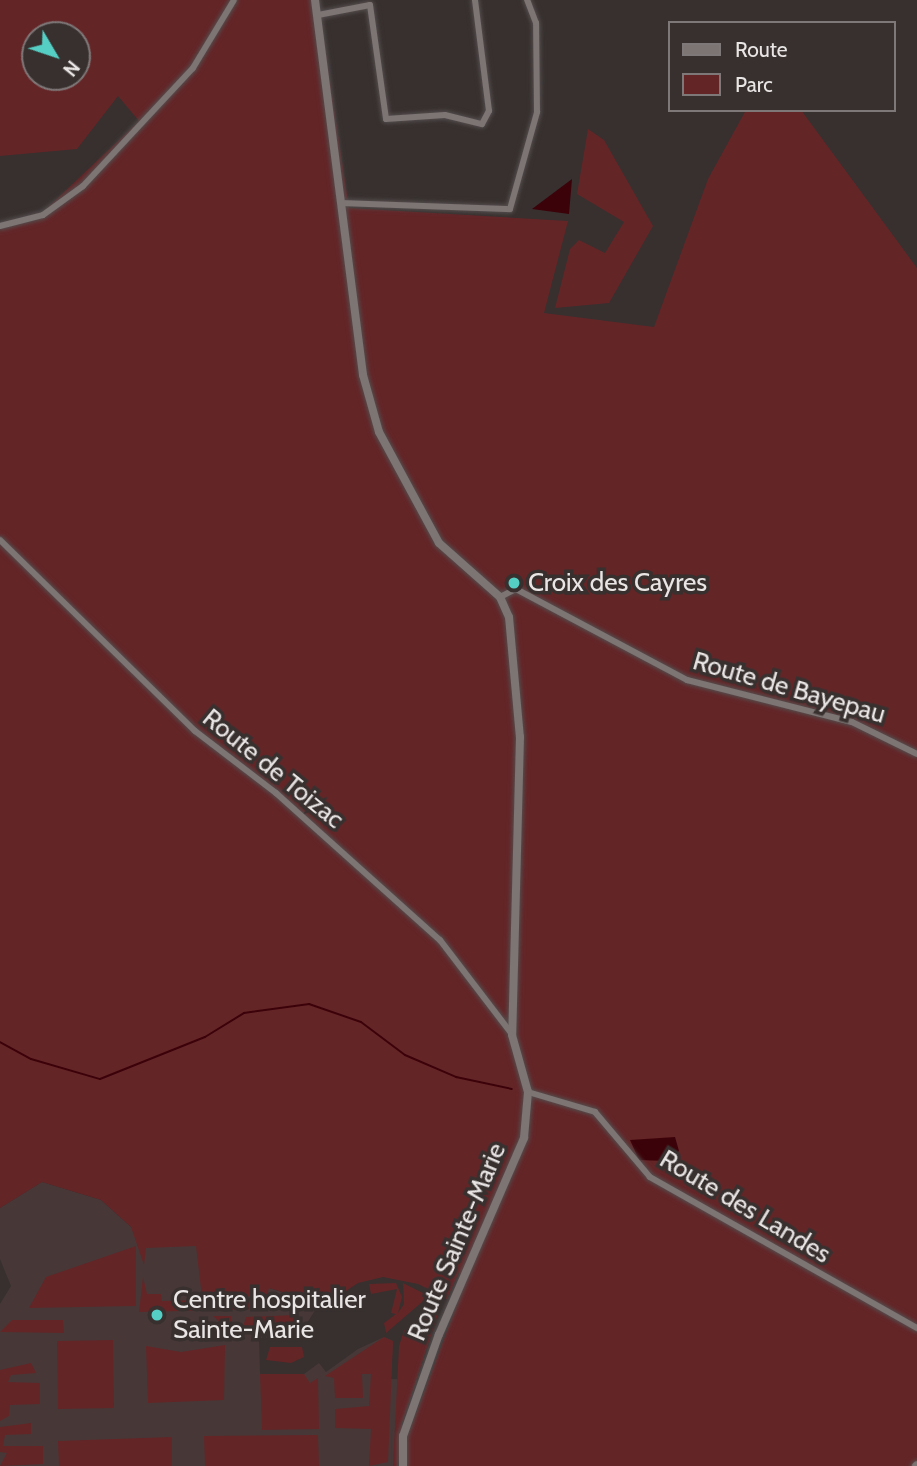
<!DOCTYPE html>
<style>
body{margin:0}
#map{position:relative;width:917px;height:1466px;overflow:hidden;background:#37302f;font-family:Cabin,sans-serif}
div>[style]{position:absolute}
[style*='--x']{left:calc(var(--x)*1px);top:calc(var(--y)*1px);width:calc(var(--w)*1px);rotate:calc(var(--a)*1deg)}
.built>*{inset:0;background:#473837}
.green>*{inset:0;background:#642527}
.water>*{inset:0;background:#3c0209}
.stream>*{height:2px;margin:-1px;padding:0 1px;transform-origin:1px;border-radius:1px;background:#3c0209}
.roads{filter:drop-shadow(0 0 2px #544d4d) drop-shadow(0 0 2px #544d4d)}
.minor>*{height:6px;margin:-3px;padding:0 3px;transform-origin:3px;border-radius:3px;background:#7d7474}
.tertiary>*{height:8px;margin:-4px;padding:0 4px;transform-origin:4px;border-radius:4px;background:#7d7474}
.dots>*{width:19px;height:19px;translate:-50% -50%;box-sizing:border-box;border:4px solid #37302f;border-radius:50%}
span{translate:-50% -50%;white-space:nowrap;text-align:center;line-height:1.15;-webkit-text-stroke:7px #37302f;paint-order:stroke}
.poi-label{font-size:26px;color:#eae5e5}
.left{translate:0 -50%;text-align:left}
.street-label{font-size:26px;color:#eae5e5}
.legend{position:absolute;left:668px;top:21px;width:228px;height:91px;box-sizing:border-box;background:#37302f;border:2px solid #7f7878;margin:0;padding:9px 12px;list-style:none;font-size:21px;color:#eae5e5}
.legend li{display:flex;align-items:center;gap:14px;height:35px}
.legend b{width:35px;border:2px solid #7f7878}
.north{position:absolute;left:21px;top:21px;width:70px;height:70px;box-sizing:border-box;background:#37302f;border:2px solid #7f7878;border-radius:50%;rotate:129deg;font-size:19px;font-weight:700;line-height:28px;text-align:center;color:#eae5e5}
.north::after{content:'';display:block;margin:auto;width:24px;height:32px;background:#55cec4;clip-path:polygon(50% 0,100% 100%,50% 72%,0 100%)}
</style>
<div id="map">
<div class="built">
<i style="clip-path:polygon(253px 1180px,206px 1292px,269px 1288px,319px 1304px,299px 1336px,259px 1338px,260px 1374px,304px 1374px,319px 1363px,326px 1372px,358px 1349px,384px 1337px,393px 1341px,391px 1379px,417px 1380px,402px 1423px,398px 1466px,0 1466px,0 1304px,11px 1286px,0 1259px,0 1208px,42px 1182px,101px 1200px,131px 1227px)"></i>
</div>
<div class="green">
<i style="clip-path:polygon(evenodd,0 0,318px 0,349px 208px,568px 221px,544px 313px,654px 327px,708px 179px,746px 110px,801px 110px,917px 268px,917px 1466px,407px 1466px,406px 1440px,459px 1299px,459px 1272px,447px 1299px,418px 1284px,383px 1277px,358px 1283px,325px 1305px,269px 1288px,267px 1296px,202px 1297px,196px 1246px,146px 1248px,144px 1265px,131px 1227px,101px 1200px,42px 1182px,0 1208px,0 224px,43px 212px,139px 121px,118px 96px,77px 149px,0 156px,0 0,35px 35px,77px 35px,77px 77px,35px 77px,35px 35px)"></i>
<i style="clip-path:polygon(588px 129px,604px 140px,653px 226px,609px 303px,555px 308px,570px 249px,579px 240px,605px 253px,624px 222px,577px 194px)"></i>
<i style="clip-path:polygon(136px 1246px,136px 1306px,29px 1308px,46px 1277px)"></i>
<i style="clip-path:polygon(143px 1277px,147px 1294px,161px 1294px,162px 1301px,271px 1298px,311px 1308px,139px 1312px)"></i>
<i style="clip-path:polygon(396px 1283px,402px 1297px,398px 1313px,404px 1304px,403px 1283px,429px 1296px,386px 1333px,384px 1323px,396px 1314px,391px 1313px,397px 1289px,371px 1294px,369px 1284px)"></i>
<i style="clip-path:polygon(441px 1305px,402px 1423px,398px 1466px,393px 1466px,399px 1346px,404px 1330px,411px 1331px)"></i>
<i style="clip-path:polygon(295px 1315px,302px 1322px,294px 1328px,213px 1331px,222px 1324px,213px 1316px,231px 1316px,232px 1326px,243px 1327px,246px 1317px)"></i>
<i style="clip-path:polygon(12px 1320px,63px 1320px,64px 1333px,0 1332px)"></i>
<i style="clip-path:polygon(384px 1337px,393px 1341px,388px 1462px,369px 1466px,371px 1429px,335px 1428px,335px 1409px,369px 1406px,371px 1374px,362px 1374px,363px 1398px,335px 1398px,334px 1378px,325px 1376px)"></i>
<i style="clip-path:polygon(113px 1340px,114px 1408px,58px 1409px,57px 1341px)"></i>
<i style="clip-path:polygon(225px 1345px,224px 1400px,148px 1403px,146px 1346px,181px 1352px)"></i>
<i style="clip-path:polygon(270px 1347px,302px 1347px,304px 1357px,291px 1363px,266px 1360px)"></i>
<i style="clip-path:polygon(31px 1363px,36px 1373px,11px 1375px,8px 1382px,40px 1383px,40px 1404px,10px 1405px,9px 1416px,0 1421px,0 1370px)"></i>
<i style="clip-path:polygon(260px 1374px,304px 1374px,310px 1383px,318px 1378px,319px 1429px,262px 1430px)"></i>
<i style="clip-path:polygon(31px 1423px,31px 1434px,5px 1435px,3px 1446px,43px 1446px,43px 1464px,0 1466px,7px 1453px,0 1452px,0 1427px)"></i>
<i style="clip-path:polygon(318px 1435px,319px 1466px,205px 1466px,204px 1436px)"></i>
<i style="clip-path:polygon(172px 1437px,172px 1466px,59px 1466px,58px 1441px)"></i>
</div>
<div class="water">
<i style="clip-path:polygon(572px 179px,569px 214px,532px 209px)"></i>
<i style="clip-path:polygon(675px 1137px,679px 1151px,666px 1161px,639px 1160px,630px 1140px)"></i>
</div>
<div class="stream">
<i style="--x:0;--y:1042;--w:35;--a:29"></i>
<i style="--x:31;--y:1059;--w:72;--a:16.2"></i>
<i style="--x:100;--y:1079;--w:113;--a:-21.8"></i>
<i style="--x:205;--y:1037;--w:46;--a:-31.6"></i>
<i style="--x:244;--y:1013;--w:66;--a:-7.9"></i>
<i style="--x:309;--y:1004;--w:55;--a:19.1"></i>
<i style="--x:361;--y:1022;--w:55;--a:36.9"></i>
<i style="--x:405;--y:1055;--w:56;--a:23.3"></i>
<i style="--x:456;--y:1077;--w:57;--a:12.1"></i>
</div>
<div class="roads">
<div class="minor">
<i style="--x:318;--y:15;--w:53;--a:-10.9"></i>
<i style="--x:370;--y:5;--w:115;--a:82"></i>
<i style="--x:386;--y:119;--w:59;--a:-3.9"></i>
<i style="--x:445;--y:115;--w:38;--a:14"></i>
<i style="--x:482;--y:124;--w:15;--a:-62"></i>
<i style="--x:489;--y:111;--w:112;--a:-97.2"></i>
<i style="--x:344;--y:203;--w:166;--a:2.1"></i>
<i style="--x:510;--y:209;--w:101;--a:-74.4"></i>
<i style="--x:537;--y:112;--w:89;--a:-90.6"></i>
<i style="--x:536;--y:23;--w:25;--a:-111"></i>
<i style="--x:0;--y:226;--w:44;--a:-14.3"></i>
<i style="--x:43;--y:215;--w:49;--a:-35.9"></i>
<i style="--x:83;--y:186;--w:161;--a:-47"></i>
<i style="--x:193;--y:68;--w:79;--a:-58.9"></i>
<i style="--x:0;--y:540;--w:273;--a:44.4"></i>
<i style="--x:195;--y:731;--w:102;--a:37.4"></i>
<i style="--x:276;--y:793;--w:220;--a:41.9"></i>
<i style="--x:440;--y:940;--w:117;--a:52.6"></i>
<i style="--x:500;--y:597;--w:18;--a:-27"></i>
<i style="--x:516;--y:589;--w:194;--a:28"></i>
<i style="--x:687;--y:680;--w:170;--a:14.3"></i>
<i style="--x:852;--y:722;--w:72;--a:26.2"></i>
<i style="--x:528;--y:1092;--w:70;--a:16.6"></i>
<i style="--x:595;--y:1112;--w:85;--a:49.8"></i>
<i style="--x:650;--y:1177;--w:307;--a:29.5"></i>
</div>
<div class="tertiary">
<i style="--x:315;--y:0;--w:378;--a:82.7"></i>
<i style="--x:363;--y:375;--w:59;--a:74.3"></i>
<i style="--x:379;--y:432;--w:126;--a:61.6"></i>
<i style="--x:439;--y:543;--w:81;--a:41.5"></i>
<i style="--x:500;--y:597;--w:22;--a:66"></i>
<i style="--x:509;--y:617;--w:121;--a:84.8"></i>
<i style="--x:520;--y:737;--w:298;--a:91.5"></i>
<i style="--x:512;--y:1035;--w:59;--a:74.3"></i>
<i style="--x:528;--y:1092;--w:46;--a:95"></i>
<i style="--x:524;--y:1138;--w:214;--a:113.4"></i>
<i style="--x:439;--y:1334;--w:108;--a:109.4"></i>
<i style="--x:403;--y:1436;--w:30;--a:90"></i>
<i style="--x:916;--y:1466;--w:1;--a:-45"></i>
</div>
</div>
<div class="dots">
<i style="left:514px;top:583px;background:#55cec4"></i>
<i style="left:157px;top:1315px;background:#55cec4"></i>
</div>
<div class="poi-label">
<span class="left" style="left:528px;top:583px">Croix des Cayres</span>
<span class="left" style="left:173px;top:1315px">Centre hospitalier<br>Sainte-Marie</span>
</div>
<div class="street-label">
<span style="left:789px;top:688px;rotate:16deg">Route de Bayepau</span>
<span style="left:273px;top:769px;rotate:39deg">Route de Toizac</span>
<span style="left:745px;top:1207px;rotate:31deg">Route des Landes</span>
<span style="left:457px;top:1242px;rotate:-67deg">Route Sainte-Marie</span>
</div>
<ul class="legend">
<li><b style="height:9px;background:#7d7474"></b>Route</li>
<li><b style="height:19px;background:#642527"></b>Parc</li>
</ul>
<div class="north">N</div>
</div>
